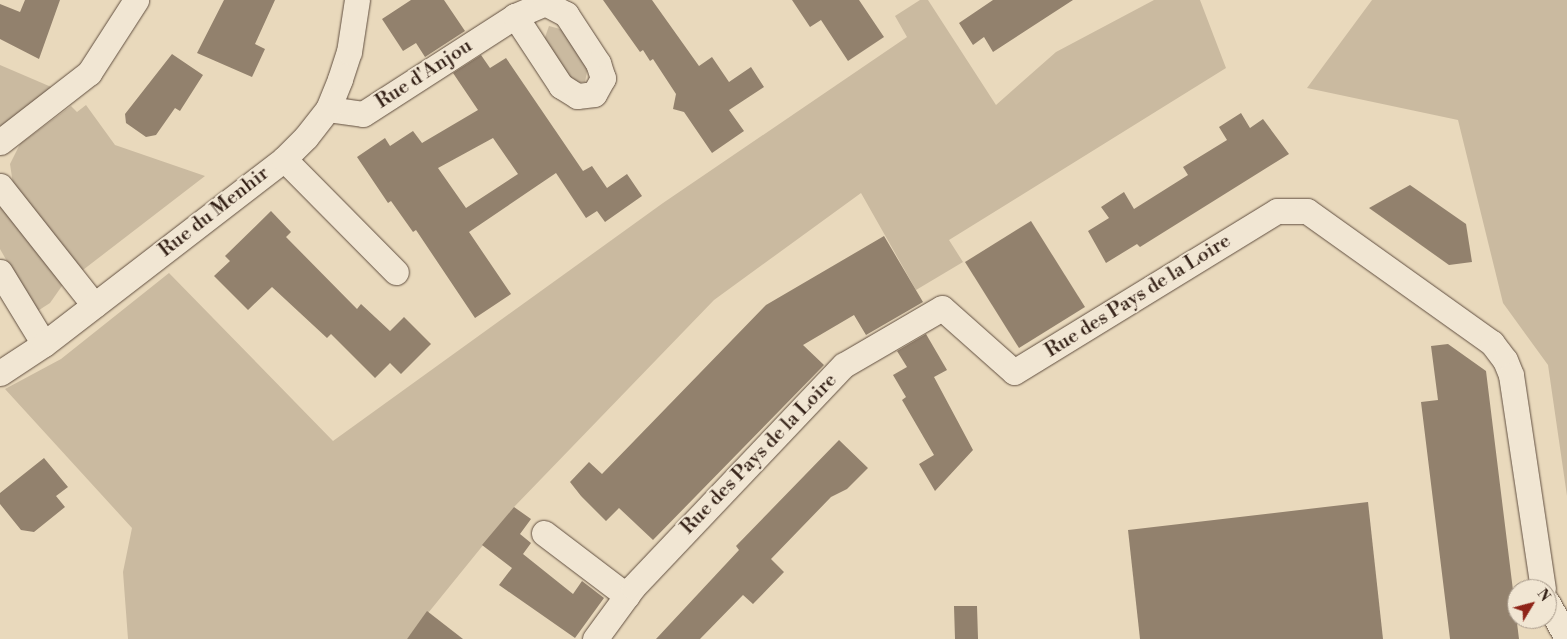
<!DOCTYPE html>
<style>
body{margin:0}
#map{position:relative;width:1567px;height:639px;overflow:hidden;background:#e9d9bc;font-family:"Libre Bodoni",serif}
div>[style]{position:absolute}
[style*='--x']{left:calc(var(--x)*1px);top:calc(var(--y)*1px);width:calc(var(--w)*1px);rotate:calc(var(--a)*1deg)}
.green>*{inset:0;background:#cabaa0}
.building>*{inset:0;background:#92816d}
.roads{filter:drop-shadow(0 0 1px #614f40) drop-shadow(0 0 1px #614f40)}
.street>*{height:25px;margin:-12.5px;padding:0 12.5px;transform-origin:12.5px;border-radius:12.5px;background:#f1e6d3}
span{translate:-50% -50%;white-space:nowrap;text-align:center;line-height:1.15;-webkit-text-stroke:4px #f1e6d3;paint-order:stroke}
.street-label{font-size:20px;color:#342117}
.north{position:absolute;left:1507px;top:579px;width:50px;height:50px;box-sizing:border-box;background:#f1e6d3;border:1px solid #a59788;border-radius:50%;rotate:53deg;font-size:14px;font-weight:700;line-height:20px;text-align:center;color:#342117}
.north::after{content:'';display:block;margin:auto;width:18px;height:22px;background:#8f2418;clip-path:polygon(50% 0,100% 100%,50% 72%,0 100%)}
</style>
<div id="map">
<div class="green">
<i style="clip-path:polygon(920px 0,928px 0,996px 105px,1056px 52px,1154px 0,1200px 0,1226px 68px,949px 240px,963px 262px,916px 290px,861px 193px,714px 300px,514px 507px,407px 639px,128px 639px,123px 572px,132px 528px,5px 389px,61px 359px,169px 273px,333px 441px,663px 203px,907px 37px,895px 16px)"></i>
<i style="clip-path:polygon(1372px 0,1567px 0,1567px 496px,1548px 365px,1503px 303px,1458px 120px,1307px 88px)"></i>
<i style="clip-path:polygon(549px 26px,564px 30px,588px 66px,585px 82px,569px 83px,543px 43px)"></i>
<i style="clip-path:polygon(0 65px,56px 89px,0 128px)"></i>
<i style="clip-path:polygon(86px 105px,115px 145px,205px 176px,79px 273px,13px 184px,10px 164px,20px 144px,71px 106px,77px 112px)"></i>
<i style="clip-path:polygon(0 199px,64px 283px,50px 303px,36px 312px,0 249px)"></i>
</div>
<div class="building">
<i style="clip-path:polygon(25px 0,60px 0,39px 59px,0 39px,0 4px,20px 12px)"></i>
<i style="clip-path:polygon(224px 0,275px 0,255px 44px,265px 49px,252px 77px,197px 53px)"></i>
<i style="clip-path:polygon(411px 0,444px 0,465px 31px,425px 57px,416px 43px,403px 51px,382px 19px)"></i>
<i style="clip-path:polygon(603px 0,652px 0,699px 66px,712px 57px,729px 82px,751px 67px,764px 87px,729px 110px,744px 131px,712px 153px,684px 112px,673px 109px,676px 94px,653px 59px,650px 61px,643px 50px,640px 52px)"></i>
<i style="clip-path:polygon(792px 0,859px 0,884px 37px,848px 61px,821px 20px,810px 27px)"></i>
<i style="clip-path:polygon(993px 0,1073px 0,993px 52px,984px 37px,973px 45px,959px 23px)"></i>
<i style="clip-path:polygon(172px 54px,203px 75px,180px 111px,175px 108px,156px 135px,146px 137px,126px 123px,125px 114px)"></i>
<i style="clip-path:polygon(evenodd,481px 55px,490px 68px,506px 58px,583px 171px,592px 166px,607px 188px,627px 174px,642px 196px,605px 222px,597px 211px,586px 218px,556px 173px,469px 232px,511px 294px,475px 318px,416px 230px,413px 232px,391px 201px,388px 203px,357px 157px,385px 138px,390px 146px,413px 131px,422px 143px,478px 110px,453px 73px,481px 55px,493px 138px,518px 174px,466px 208px,438px 168px,493px 138px)"></i>
<i style="clip-path:polygon(1241px 113px,1250px 128px,1263px 119px,1289px 154px,1140px 247px,1137px 244px,1106px 263px,1088px 231px,1109px 218px,1101px 207px,1124px 192px,1134px 209px,1188px 175px,1183px 167px,1227px 140px,1219px 127px)"></i>
<i style="clip-path:polygon(1410px 185px,1466px 224px,1472px 262px,1449px 265px,1369px 208px)"></i>
<i style="clip-path:polygon(271px 211px,291px 232px,286px 237px,357px 309px,361px 304px,390px 331px,404px 317px,431px 344px,401px 374px,390px 363px,375px 378px,331px 334px,327px 338px,272px 287px,248px 310px,214px 276px,230px 261px,225px 256px)"></i>
<i style="clip-path:polygon(1031px 221px,1085px 307px,1019px 348px,965px 262px)"></i>
<i style="clip-path:polygon(884px 236px,923px 302px,866px 335px,854px 315px,803px 345px,824px 365px,653px 540px,619px 508px,606px 521px,581px 496px,570px 482px,589px 462px,602px 474px,766px 305px)"></i>
<i style="clip-path:polygon(926px 334px,947px 370px,934px 377px,973px 450px,935px 491px,919px 464px,934px 455px,902px 400px,906px 397px,893px 375px,907px 367px,897px 351px)"></i>
<i style="clip-path:polygon(1448px 344px,1486px 371px,1519px 639px,1450px 639px,1421px 402px,1438px 400px,1431px 346px)"></i>
<i style="clip-path:polygon(839px 440px,868px 468px,847px 489px,831px 497px,771px 559px,784px 572px,753px 604px,743px 595px,700px 639px,656px 639px,739px 550px,736px 546px)"></i>
<i style="clip-path:polygon(44px 458px,68px 487px,56px 496px,65px 507px,34px 532px,21px 530px,0 504px,0 493px)"></i>
<i style="clip-path:polygon(1368px 502px,1383px 639px,1140px 639px,1128px 530px)"></i>
<i style="clip-path:polygon(514px 507px,531px 519px,520px 534px,531px 543px,523px 554px,573px 594px,582px 581px,604px 598px,575px 638px,499px 585px,512px 568px,482px 545px)"></i>
<i style="clip-path:polygon(954px 606px,977px 606px,978px 639px,955px 639px)"></i>
<i style="clip-path:polygon(427px 611px,463px 639px,407px 639px)"></i>
</div>
<div class="roads">
<div class="street">
<i style="--x:328;--y:109;--w:35;--a:8"></i>
<i style="--x:363;--y:114;--w:181;--a:-32.8"></i>
<i style="--x:515;--y:16;--w:33;--a:-23"></i>
<i style="--x:545;--y:3;--w:24;--a:28"></i>
<i style="--x:566;--y:14;--w:59;--a:56.9"></i>
<i style="--x:598;--y:63;--w:16;--a:72"></i>
<i style="--x:603;--y:78;--w:18;--a:119"></i>
<i style="--x:594;--y:94;--w:17;--a:173"></i>
<i style="--x:577;--y:96;--w:19;--a:-148"></i>
<i style="--x:561;--y:86;--w:84;--a:-123.3"></i>
<i style="--x:0;--y:142;--w:113;--a:-37.8"></i>
<i style="--x:89;--y:73;--w:87;--a:-57.2"></i>
<i style="--x:284;--y:159;--w:159;--a:45.3"></i>
<i style="--x:0;--y:186;--w:152;--a:51.7"></i>
<i style="--x:0;--y:272;--w:84;--a:58.6"></i>
<i style="--x:0;--y:373;--w:53;--a:-33.4"></i>
<i style="--x:44;--y:344;--w:303;--a:-37.6"></i>
<i style="--x:284;--y:159;--w:31;--a:-45"></i>
<i style="--x:306;--y:137;--w:36;--a:-52"></i>
<i style="--x:328;--y:109;--w:32;--a:-68"></i>
<i style="--x:340;--y:79;--w:28;--a:-72"></i>
<i style="--x:349;--y:52;--w:53;--a:-81.3"></i>
<i style="--x:544;--y:533;--w:104;--a:37.2"></i>
<i style="--x:1547;--y:602;--w:41;--a:60.9"></i>
<i style="--x:595;--y:639;--w:64;--a:-53.8"></i>
<i style="--x:633;--y:587;--w:306;--a:-46.5"></i>
<i style="--x:844;--y:365;--w:113;--a:-30.2"></i>
<i style="--x:942;--y:308;--w:96;--a:41.6"></i>
<i style="--x:1014;--y:372;--w:308;--a:-31.5"></i>
<i style="--x:1277;--y:211;--w:30;--a:0"></i>
<i style="--x:1307;--y:211;--w:227;--a:35.5"></i>
<i style="--x:1492;--y:343;--w:21;--a:53"></i>
<i style="--x:1505;--y:360;--w:16;--a:68"></i>
<i style="--x:1511;--y:375;--w:216;--a:81.5"></i>
</div>
</div>
<div class="street-label">
<span style="left:424px;top:74px;rotate:-33deg">Rue d'Anjou</span>
<span style="left:214px;top:212px;rotate:-38deg">Rue du Menhir</span>
<span style="left:1138px;top:296px;rotate:-32deg">Rue des Pays de la Loire</span>
<span style="left:759px;top:454px;rotate:-46deg">Rue des Pays de la Loire</span>
</div>
<div class="north">N</div>
</div>
